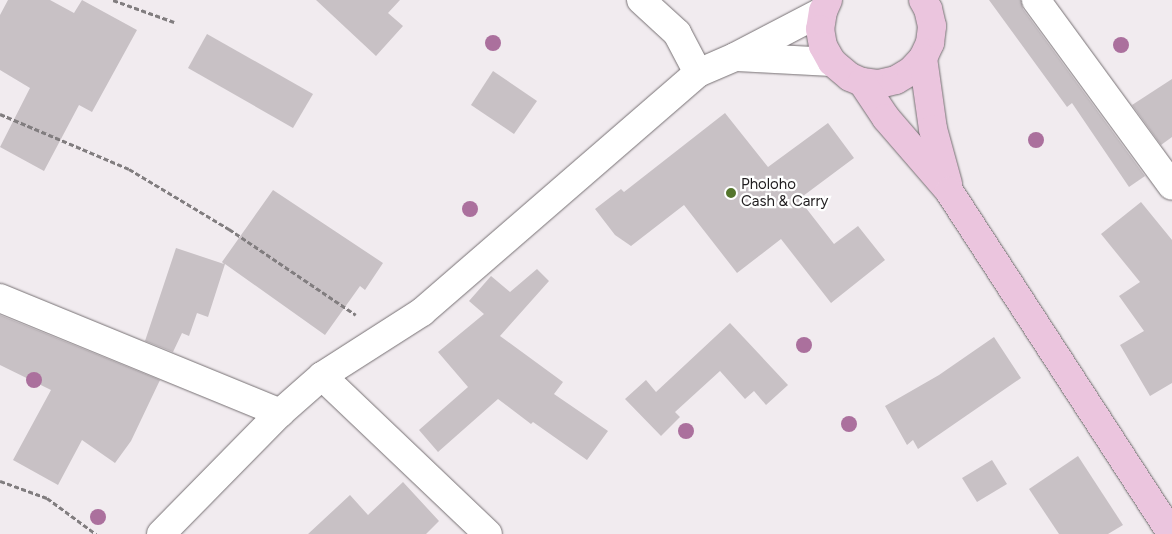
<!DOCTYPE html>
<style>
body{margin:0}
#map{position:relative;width:1172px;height:534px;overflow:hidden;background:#f1ebef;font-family:Figtree,sans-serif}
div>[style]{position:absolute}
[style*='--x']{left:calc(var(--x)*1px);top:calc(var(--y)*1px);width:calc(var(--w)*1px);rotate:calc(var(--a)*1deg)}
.building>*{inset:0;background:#c8c1c5}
.path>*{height:3px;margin-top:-1.5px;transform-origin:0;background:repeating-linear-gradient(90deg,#817d7f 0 5px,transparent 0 7.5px)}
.roads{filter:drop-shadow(0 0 1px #767073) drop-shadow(0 0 1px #767073)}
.minor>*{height:28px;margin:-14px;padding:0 14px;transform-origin:14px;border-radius:14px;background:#fff}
.major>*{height:28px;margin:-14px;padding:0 14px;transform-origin:14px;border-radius:14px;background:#ebc5de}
.trees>*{width:16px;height:16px;margin:-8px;border-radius:50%;background:#ab709d}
.dots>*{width:14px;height:14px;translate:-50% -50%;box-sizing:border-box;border:2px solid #fff;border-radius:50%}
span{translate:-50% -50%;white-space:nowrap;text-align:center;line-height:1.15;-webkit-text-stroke:4.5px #fff;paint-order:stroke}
.poi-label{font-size:15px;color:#201d1f}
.left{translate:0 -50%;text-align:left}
</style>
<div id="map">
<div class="building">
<i style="clip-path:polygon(8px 0,50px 0,74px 13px,82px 0,137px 30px,92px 112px,79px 105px,44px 171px,0 147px,30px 88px,0 70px,0 15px)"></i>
<i style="clip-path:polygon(316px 0,400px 0,388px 13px,403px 26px,376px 56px)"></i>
<i style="clip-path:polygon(989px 0,1021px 0,1023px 9px,1145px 176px,1129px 187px,1072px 103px,1067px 107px)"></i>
<i style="clip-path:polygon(207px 34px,313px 94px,293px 128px,188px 68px)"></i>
<i style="clip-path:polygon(493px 71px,537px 101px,514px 134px,471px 105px)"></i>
<i style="clip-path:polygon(1172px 79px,1172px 137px,1161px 145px,1132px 105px)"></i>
<i style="clip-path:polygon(725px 113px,768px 167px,828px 123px,854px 158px,799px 199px,834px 244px,858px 226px,885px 260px,831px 303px,781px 239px,737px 273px,684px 205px,631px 246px,615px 235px,595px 209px,621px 189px,624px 192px)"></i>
<i style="clip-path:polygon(273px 190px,383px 263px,365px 290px,360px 286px,325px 335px,225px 264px,208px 317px,197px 313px,189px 336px,182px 333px,173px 352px,145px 341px,176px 248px,224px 264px,222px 262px)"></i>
<i style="clip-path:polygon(1141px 202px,1172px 240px,1172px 383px,1150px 396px,1120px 345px,1144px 331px,1119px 296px,1140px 282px,1101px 234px)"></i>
<i style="clip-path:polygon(537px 269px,549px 281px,500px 336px,563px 382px,554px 394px,608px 431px,587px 460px,533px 422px,531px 424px,498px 399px,438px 452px,419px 430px,468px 387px,438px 352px,484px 314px,469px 301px,491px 276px,510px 292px)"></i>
<i style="clip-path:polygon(0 315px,160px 380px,131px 441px,115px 463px,82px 440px,58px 485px,13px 460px,51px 390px,0 365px)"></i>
<i style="clip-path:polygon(730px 323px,788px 385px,766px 405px,754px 391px,745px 399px,720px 371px,675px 412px,680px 417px,661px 436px,625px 399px,646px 380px,656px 392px)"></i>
<i style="clip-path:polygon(994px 337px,1021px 378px,918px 449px,913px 440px,907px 445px,885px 406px,939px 375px)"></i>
<i style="clip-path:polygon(1078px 456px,1123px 525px,1108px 534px,1059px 534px,1029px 489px)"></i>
<i style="clip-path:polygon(992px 460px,1007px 484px,977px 502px,962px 478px)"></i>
<i style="clip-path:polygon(403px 482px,439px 521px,426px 534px,308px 534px,350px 495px,368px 515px)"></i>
</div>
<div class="path">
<i style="--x:113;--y:0;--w:65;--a:19.8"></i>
<i style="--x:0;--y:114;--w:140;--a:23.1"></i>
<i style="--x:129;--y:169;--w:117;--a:31"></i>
<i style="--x:229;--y:229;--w:153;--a:34.1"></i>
<i style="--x:0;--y:481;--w:50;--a:19.9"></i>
<i style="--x:47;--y:498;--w:61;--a:36.3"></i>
</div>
<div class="roads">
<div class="minor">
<i style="--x:641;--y:0;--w:49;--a:42.5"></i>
<i style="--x:677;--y:33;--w:45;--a:62.3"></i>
<i style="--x:1036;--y:0;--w:230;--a:53.8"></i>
<i style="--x:737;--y:57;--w:95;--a:3"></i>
<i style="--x:0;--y:298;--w:303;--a:22.3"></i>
<i style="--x:322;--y:376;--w:229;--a:43.6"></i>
<i style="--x:161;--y:534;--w:170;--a:-45.5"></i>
<i style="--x:280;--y:413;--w:56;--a:-41.4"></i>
<i style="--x:322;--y:376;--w:119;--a:-32.6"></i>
<i style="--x:422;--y:312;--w:365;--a:-40.9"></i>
<i style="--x:698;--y:73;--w:40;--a:-23.4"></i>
<i style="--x:735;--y:57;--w:99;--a:-27.6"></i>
</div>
<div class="major">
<i style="--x:828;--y:0;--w:12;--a:114"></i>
<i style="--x:823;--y:11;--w:18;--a:99"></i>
<i style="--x:820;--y:29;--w:17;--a:80"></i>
<i style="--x:823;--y:46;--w:18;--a:61"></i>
<i style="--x:832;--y:62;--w:23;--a:40"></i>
<i style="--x:850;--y:77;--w:13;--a:23"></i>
<i style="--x:862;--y:82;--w:17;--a:7"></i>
<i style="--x:879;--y:84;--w:17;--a:-13"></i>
<i style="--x:896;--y:80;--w:17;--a:-31"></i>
<i style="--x:911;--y:71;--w:18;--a:-47"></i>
<i style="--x:923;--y:58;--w:17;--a:-65"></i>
<i style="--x:930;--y:43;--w:17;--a:-83"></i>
<i style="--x:932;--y:26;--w:17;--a:-103"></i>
<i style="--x:928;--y:9;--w:10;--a:-119"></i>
<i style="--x:923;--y:58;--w:72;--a:82"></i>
<i style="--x:933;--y:129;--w:57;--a:74.7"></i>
<i style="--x:862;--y:82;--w:43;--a:56.3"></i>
<i style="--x:886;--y:118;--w:96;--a:49.2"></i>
<i style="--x:949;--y:191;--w:409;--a:57"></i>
</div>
</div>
<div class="trees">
<i style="left:493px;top:43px"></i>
<i style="left:1121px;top:45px"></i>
<i style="left:1036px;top:140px"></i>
<i style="left:470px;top:209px"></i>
<i style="left:804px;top:345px"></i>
<i style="left:34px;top:380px"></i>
<i style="left:849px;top:424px"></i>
<i style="left:686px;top:431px"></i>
<i style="left:98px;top:517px"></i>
</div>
<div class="dots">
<i style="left:731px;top:193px;background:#54752c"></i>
</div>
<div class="poi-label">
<span class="left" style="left:741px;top:193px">Pholoho<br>Cash &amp; Carry</span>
</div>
</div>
